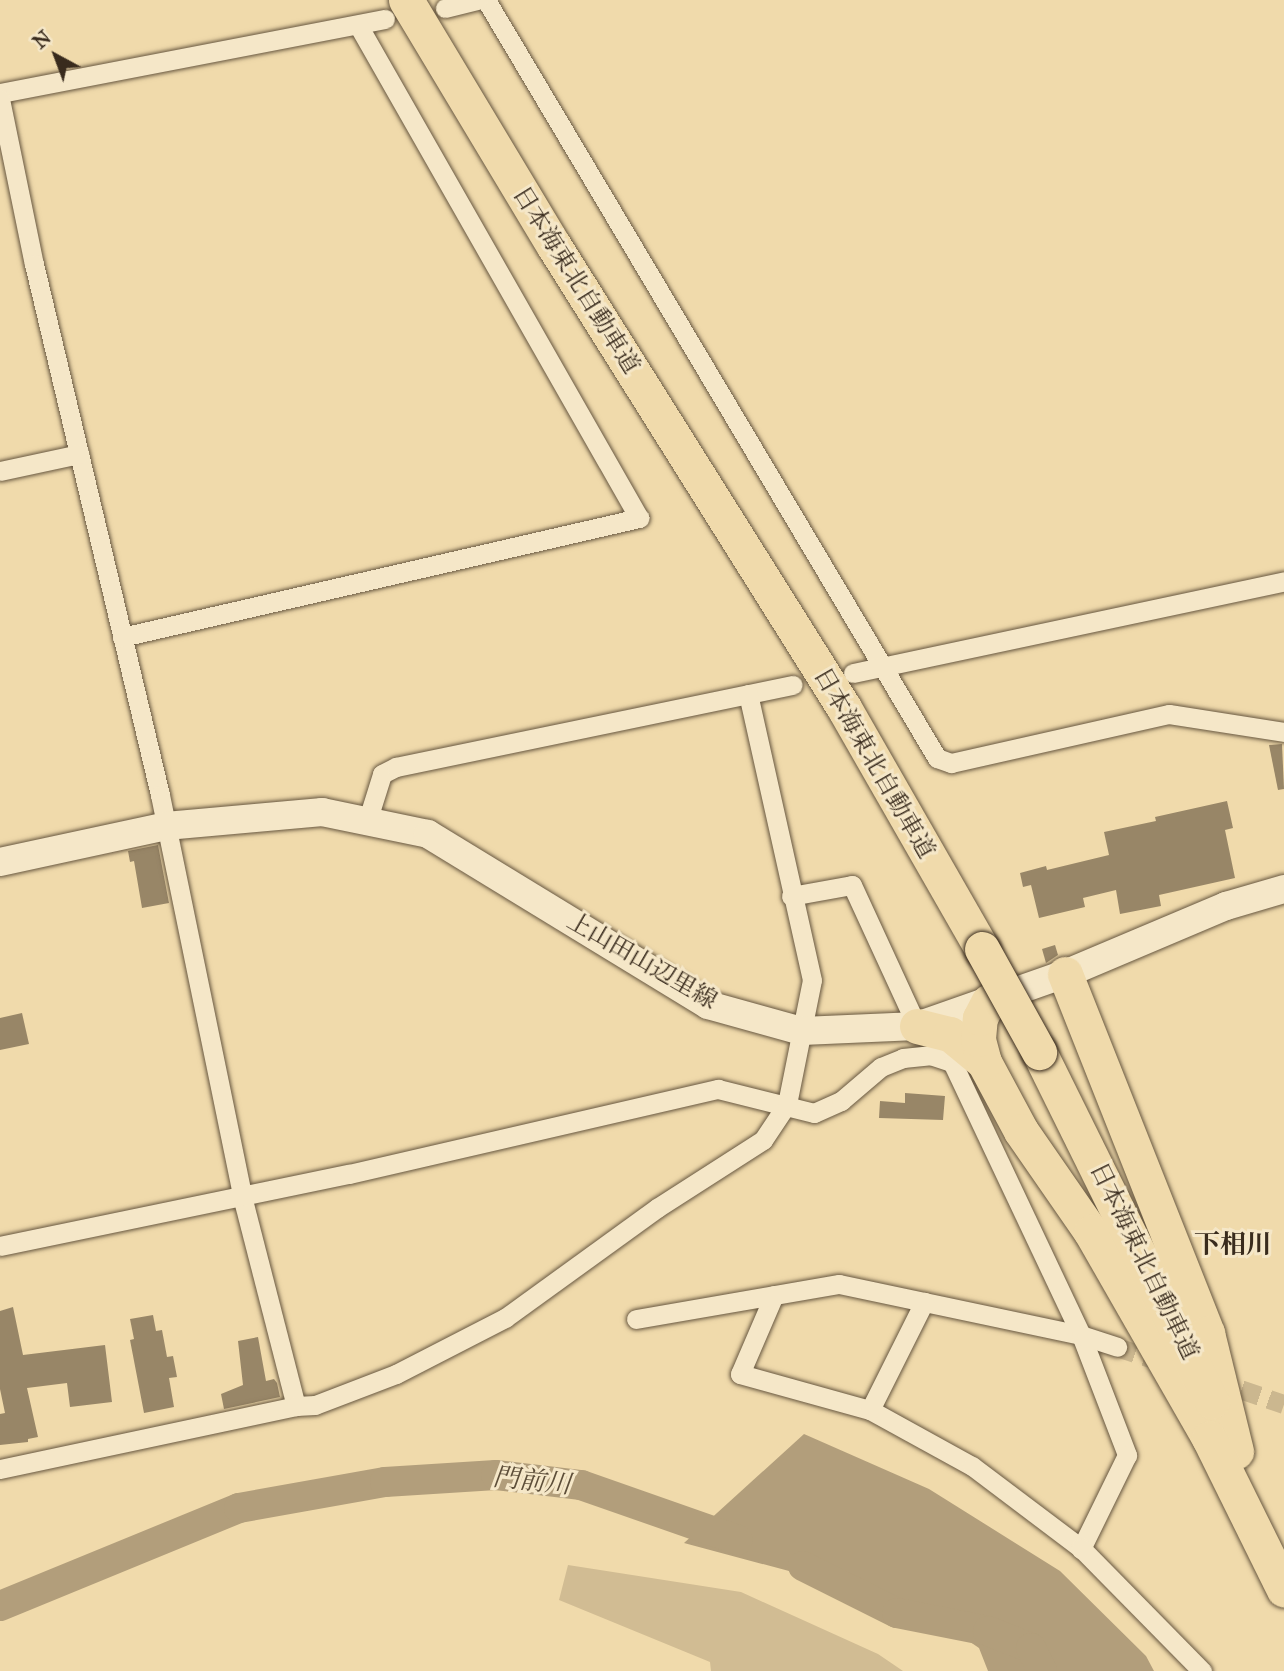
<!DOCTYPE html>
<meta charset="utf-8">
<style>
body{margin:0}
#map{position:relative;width:1284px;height:1671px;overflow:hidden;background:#f0daab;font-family:"IM FELL Great Primer","Noto Serif JP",serif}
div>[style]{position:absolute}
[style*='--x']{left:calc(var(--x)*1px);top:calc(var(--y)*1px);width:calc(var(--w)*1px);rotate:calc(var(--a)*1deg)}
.green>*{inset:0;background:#d1bc93}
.water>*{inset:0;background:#b29e7b}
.river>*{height:30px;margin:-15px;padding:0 15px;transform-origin:15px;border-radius:15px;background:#b29e7b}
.building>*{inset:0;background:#988667}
.street-tunnel>*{height:19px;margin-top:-9.5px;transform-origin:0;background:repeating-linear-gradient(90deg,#cbb78f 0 19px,transparent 0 29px)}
.roads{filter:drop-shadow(0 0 2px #675740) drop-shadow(0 0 2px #675740)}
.street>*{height:19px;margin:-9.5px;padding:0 9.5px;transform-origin:9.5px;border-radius:9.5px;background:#f5e7c8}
.secondary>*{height:28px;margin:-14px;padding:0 14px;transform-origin:14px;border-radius:14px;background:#f5e7c8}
.highway>*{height:35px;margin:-17.5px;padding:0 17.5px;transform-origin:17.5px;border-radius:17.5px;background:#f0daab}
.bridges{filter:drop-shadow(0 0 2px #392b1d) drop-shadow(0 0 2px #392b1d)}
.highway-bridge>*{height:35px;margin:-17.5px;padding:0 17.5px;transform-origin:17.5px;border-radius:17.5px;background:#f0daab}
span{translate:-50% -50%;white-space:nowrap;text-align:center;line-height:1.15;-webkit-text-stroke:6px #f5e7c8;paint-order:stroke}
.street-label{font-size:24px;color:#392b1d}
.neighbourhood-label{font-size:26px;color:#392b1d;font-weight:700}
.water-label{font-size:26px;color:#5d4e39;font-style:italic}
.north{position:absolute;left:21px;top:21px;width:70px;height:70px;-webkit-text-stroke:5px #f5e7c8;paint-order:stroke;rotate:319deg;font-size:19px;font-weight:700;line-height:28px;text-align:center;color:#392b1d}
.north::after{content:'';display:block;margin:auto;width:24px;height:32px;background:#392b1d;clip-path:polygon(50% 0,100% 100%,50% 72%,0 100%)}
</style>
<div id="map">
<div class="green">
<i style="clip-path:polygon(568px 1565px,741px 1592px,878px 1654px,903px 1671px,711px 1671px,710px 1662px,559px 1600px)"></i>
</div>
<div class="water">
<i style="clip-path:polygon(804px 1434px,929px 1489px,1060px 1571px,1146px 1656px,1154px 1671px,988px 1671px,979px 1648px,916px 1605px,684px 1543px)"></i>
</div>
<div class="river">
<i style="--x:803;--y:1566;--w:105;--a:26.6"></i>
<i style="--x:897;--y:1613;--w:93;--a:11.2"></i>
<i style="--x:988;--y:1631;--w:46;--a:21.6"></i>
<i style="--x:1031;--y:1648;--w:25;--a:64"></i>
<i style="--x:0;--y:1606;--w:258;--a:-22.3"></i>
<i style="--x:239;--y:1508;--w:148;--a:-10.1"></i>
<i style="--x:385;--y:1482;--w:111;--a:-3.6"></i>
<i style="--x:496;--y:1475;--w:86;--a:6.7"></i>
<i style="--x:581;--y:1485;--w:166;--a:19.3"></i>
</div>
<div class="building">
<i style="clip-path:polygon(1282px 744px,1284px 789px,1278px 790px,1269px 745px)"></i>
<i style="clip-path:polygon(1227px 801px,1233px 828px,1225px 830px,1235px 878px,1159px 895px,1161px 906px,1120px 914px,1116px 890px,1083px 898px,1085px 907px,1039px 918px,1031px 885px,1023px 887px,1020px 873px,1046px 866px,1047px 870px,1109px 855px,1104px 832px,1156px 821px,1155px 817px)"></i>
<i style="clip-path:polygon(158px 845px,169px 903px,142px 908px,134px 861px,130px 862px,128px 851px)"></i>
<i style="clip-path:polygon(1055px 945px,1058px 955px,1046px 963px,1042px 949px)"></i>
<i style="clip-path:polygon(22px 1013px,29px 1044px,0 1050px,0 1018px)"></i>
<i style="clip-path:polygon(905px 1093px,945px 1096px,943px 1120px,879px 1118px,880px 1101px,905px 1103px)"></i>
<i style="clip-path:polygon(13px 1307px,23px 1355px,105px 1345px,112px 1402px,70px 1407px,67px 1383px,27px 1388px,38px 1437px,28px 1439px,28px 1442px,0 1445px,0 1414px,5px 1413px,0 1389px,0 1311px)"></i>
<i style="clip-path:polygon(153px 1315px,156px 1331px,162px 1330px,167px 1357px,173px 1356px,177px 1377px,169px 1378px,174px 1407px,144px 1413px,130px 1340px,134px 1339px,130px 1319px)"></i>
<i style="clip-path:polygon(258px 1337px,266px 1381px,274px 1379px,277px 1383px,280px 1397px,224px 1409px,221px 1394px,243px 1385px,238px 1341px)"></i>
</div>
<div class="street-tunnel">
<i style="--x:1117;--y:1347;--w:52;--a:18.1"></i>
<i style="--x:1214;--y:1380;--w:74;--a:18.9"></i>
</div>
<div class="roads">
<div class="street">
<i style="--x:486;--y:0;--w:882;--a:59.25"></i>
<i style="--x:937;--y:758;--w:15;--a:20"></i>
<i style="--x:951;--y:763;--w:223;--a:-12.7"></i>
<i style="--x:1169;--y:714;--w:116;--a:8.9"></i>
<i style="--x:445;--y:8;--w:33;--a:-14"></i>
<i style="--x:0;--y:93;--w:392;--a:-10.9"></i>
<i style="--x:0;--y:99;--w:168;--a:78.4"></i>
<i style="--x:34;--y:264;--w:546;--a:76.65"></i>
<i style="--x:160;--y:795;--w:409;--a:78.4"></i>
<i style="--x:242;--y:1196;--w:217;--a:75.6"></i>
<i style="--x:0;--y:471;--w:81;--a:-12.1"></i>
<i style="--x:122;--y:637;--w:531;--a:-12.96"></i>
<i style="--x:639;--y:518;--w:567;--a:-119.68"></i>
<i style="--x:853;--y:673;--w:441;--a:-12"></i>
<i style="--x:367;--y:822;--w:50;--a:-72.6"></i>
<i style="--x:382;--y:774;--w:16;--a:-27"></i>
<i style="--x:396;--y:767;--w:405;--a:-11.7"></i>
<i style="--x:791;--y:896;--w:62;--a:-10.2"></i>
<i style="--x:852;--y:885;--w:155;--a:65.3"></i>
<i style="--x:0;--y:1246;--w:356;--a:-11.7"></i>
<i style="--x:349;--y:1174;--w:379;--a:-13"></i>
<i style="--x:718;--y:1089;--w:99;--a:14"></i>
<i style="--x:814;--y:1113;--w:30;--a:-24"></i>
<i style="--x:841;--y:1101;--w:52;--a:-40.4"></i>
<i style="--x:881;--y:1067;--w:24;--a:-22"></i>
<i style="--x:903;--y:1058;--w:27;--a:-6"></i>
<i style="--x:930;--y:1055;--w:23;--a:18"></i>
<i style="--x:952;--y:1062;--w:302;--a:64.7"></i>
<i style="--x:1081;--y:1335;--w:129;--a:69"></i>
<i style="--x:1127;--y:1455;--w:105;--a:116.1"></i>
<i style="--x:774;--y:1295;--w:86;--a:113.3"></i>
<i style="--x:740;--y:1374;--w:135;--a:15.5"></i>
<i style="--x:870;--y:1410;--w:116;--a:28.8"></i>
<i style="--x:972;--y:1466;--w:136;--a:37"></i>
<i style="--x:1081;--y:1548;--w:173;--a:45.5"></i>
<i style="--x:636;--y:1319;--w:206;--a:-9.8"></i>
<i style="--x:839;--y:1284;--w:247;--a:11.9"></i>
<i style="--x:1081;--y:1335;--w:38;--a:18"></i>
<i style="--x:870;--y:1410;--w:121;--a:-63.4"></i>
<i style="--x:0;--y:1469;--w:303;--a:-12"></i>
<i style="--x:296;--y:1406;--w:19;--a:-3"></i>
<i style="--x:315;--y:1405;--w:87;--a:-20.9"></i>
<i style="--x:396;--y:1374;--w:123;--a:-27.2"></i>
<i style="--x:505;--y:1318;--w:188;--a:-35.9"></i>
<i style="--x:657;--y:1208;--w:126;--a:-32.7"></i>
<i style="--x:763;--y:1140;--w:43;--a:-56.3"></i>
<i style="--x:787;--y:1104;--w:126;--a:-78.6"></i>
<i style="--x:812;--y:980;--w:293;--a:-102.6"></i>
</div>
<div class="secondary">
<i style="--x:0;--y:862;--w:170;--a:-12.2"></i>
<i style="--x:166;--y:826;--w:157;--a:-5.1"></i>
<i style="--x:322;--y:812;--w:108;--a:11.7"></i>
<i style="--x:428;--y:834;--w:328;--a:31.4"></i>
<i style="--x:708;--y:1005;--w:98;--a:15.5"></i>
<i style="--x:802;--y:1031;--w:115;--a:-2.5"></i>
<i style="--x:917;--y:1026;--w:157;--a:-19.4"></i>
<i style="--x:1065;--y:974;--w:175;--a:-22.9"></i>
<i style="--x:1226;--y:906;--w:60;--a:-16.3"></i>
</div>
<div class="highway">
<i style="--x:406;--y:0;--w:287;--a:59"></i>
<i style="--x:554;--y:246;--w:545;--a:57.88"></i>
<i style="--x:844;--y:708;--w:278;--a:60.2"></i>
<i style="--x:1065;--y:974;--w:386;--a:68.4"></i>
<i style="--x:1207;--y:1333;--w:122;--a:76.2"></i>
<i style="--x:917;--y:1026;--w:34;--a:14"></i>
<i style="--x:950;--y:1034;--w:44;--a:39.5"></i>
<i style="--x:984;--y:1062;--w:78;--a:61.8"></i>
<i style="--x:1021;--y:1131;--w:123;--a:55.3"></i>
<i style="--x:1091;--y:1232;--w:237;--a:60.2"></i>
<i style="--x:1209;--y:1438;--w:169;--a:63.7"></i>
<i style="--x:1039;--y:1052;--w:390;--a:63.7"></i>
<i style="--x:984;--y:1062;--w:24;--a:-105"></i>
<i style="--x:978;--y:1039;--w:21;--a:-85"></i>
<i style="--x:980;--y:1018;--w:18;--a:-63"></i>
</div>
</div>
<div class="bridges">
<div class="highway-bridge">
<i style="--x:982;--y:949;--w:118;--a:61"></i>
</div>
</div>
<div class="street-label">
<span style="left:576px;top:280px;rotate:58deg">日本海東北自動車道</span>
<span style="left:874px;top:763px;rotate:60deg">日本海東北自動車道</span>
<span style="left:642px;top:961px;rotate:30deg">上山田山辺里線</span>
<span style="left:1144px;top:1261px;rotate:64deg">日本海東北自動車道</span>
</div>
<div class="neighbourhood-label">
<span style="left:1233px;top:1245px">下相川</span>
</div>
<div class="water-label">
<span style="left:532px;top:1481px;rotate:6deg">門前川</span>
</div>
<div class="north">N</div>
</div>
